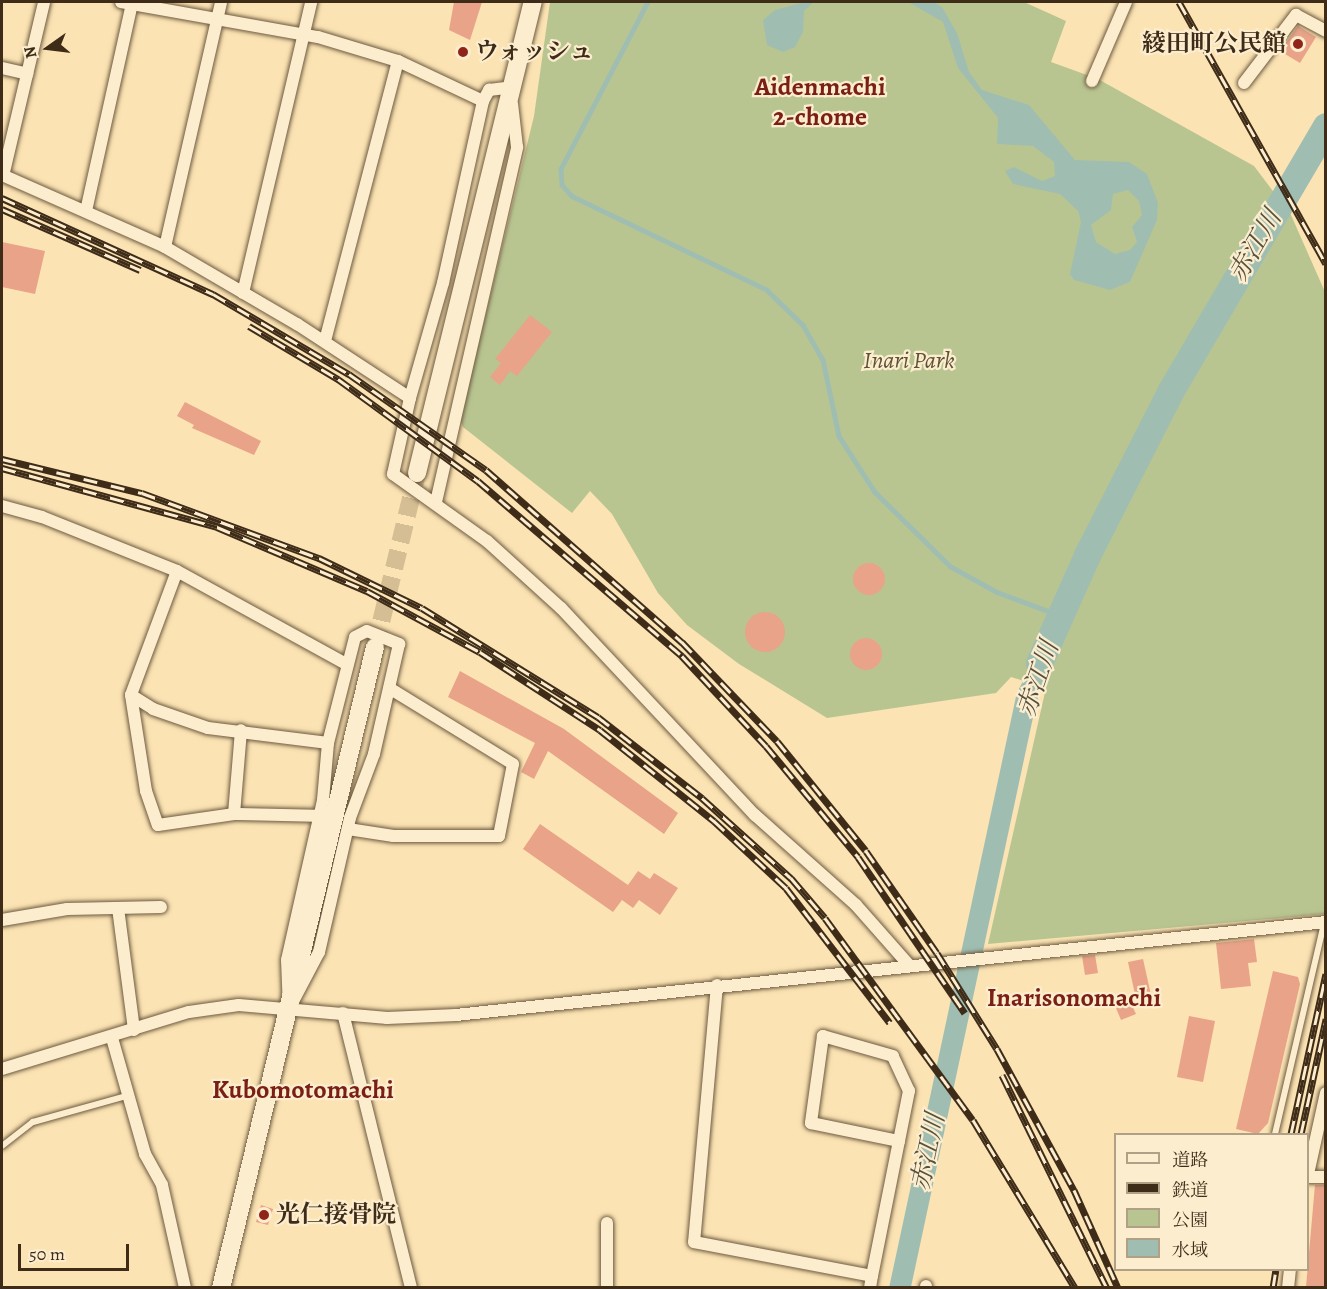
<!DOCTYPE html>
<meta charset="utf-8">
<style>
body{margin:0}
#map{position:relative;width:1327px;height:1289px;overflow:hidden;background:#fbe3b3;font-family:Alegreya,"Noto Serif JP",serif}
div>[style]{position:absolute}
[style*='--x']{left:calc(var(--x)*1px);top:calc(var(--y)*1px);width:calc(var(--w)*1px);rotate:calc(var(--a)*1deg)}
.green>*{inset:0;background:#b9c591}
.water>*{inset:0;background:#9fbeb1}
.stream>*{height:4.5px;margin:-2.25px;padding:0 2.25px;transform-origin:2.25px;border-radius:2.25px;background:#9fbeb1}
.river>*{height:27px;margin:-13.5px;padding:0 13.5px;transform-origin:13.5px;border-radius:13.5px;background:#9fbeb1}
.building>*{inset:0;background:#e8a389}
.round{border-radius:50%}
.secondary-tunnel>*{height:18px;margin-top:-9px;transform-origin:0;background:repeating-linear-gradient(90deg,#d5be94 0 18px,transparent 0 27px)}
.roads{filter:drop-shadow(0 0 2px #6d5a40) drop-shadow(0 0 2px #6d5a40)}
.lane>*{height:6px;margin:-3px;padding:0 3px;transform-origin:3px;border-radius:3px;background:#fcedce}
.street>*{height:12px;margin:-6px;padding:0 6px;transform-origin:6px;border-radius:6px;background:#fcedce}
.secondary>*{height:18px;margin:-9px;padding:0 9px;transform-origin:9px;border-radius:9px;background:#fcedce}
.rail>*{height:7px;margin-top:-3.5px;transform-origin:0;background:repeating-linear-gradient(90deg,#fcedce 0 14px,#3e2c19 0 28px);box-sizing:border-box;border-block:2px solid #3e2c19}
.dots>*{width:16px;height:16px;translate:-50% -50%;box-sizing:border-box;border:3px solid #fcedce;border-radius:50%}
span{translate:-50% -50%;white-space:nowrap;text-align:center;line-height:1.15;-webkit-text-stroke:4.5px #fcedce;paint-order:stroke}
.poi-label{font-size:24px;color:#3e2c19;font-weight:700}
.right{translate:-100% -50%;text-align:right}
.left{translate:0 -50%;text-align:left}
.park-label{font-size:24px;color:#5d5237;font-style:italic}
.neighbourhood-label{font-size:26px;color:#7a1f14;font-weight:700}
.water-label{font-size:26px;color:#56503f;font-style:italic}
.frame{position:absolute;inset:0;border:3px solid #3e2c19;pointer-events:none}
.legend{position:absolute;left:1114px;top:1133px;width:195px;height:138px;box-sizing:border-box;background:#fcedce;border:2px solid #b0a086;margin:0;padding:8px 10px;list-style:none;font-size:18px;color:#3e2c19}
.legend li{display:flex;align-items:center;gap:12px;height:30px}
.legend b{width:30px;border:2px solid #b0a086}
.north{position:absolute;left:18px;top:18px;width:60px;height:60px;-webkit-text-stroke:4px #fcedce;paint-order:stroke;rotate:256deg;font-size:16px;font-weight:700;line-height:24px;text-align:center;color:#3e2c19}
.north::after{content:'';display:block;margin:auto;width:21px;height:27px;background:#3e2c19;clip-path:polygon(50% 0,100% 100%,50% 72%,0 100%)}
.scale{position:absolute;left:18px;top:1244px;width:111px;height:27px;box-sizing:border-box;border:3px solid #3e2c19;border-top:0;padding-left:8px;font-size:18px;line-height:21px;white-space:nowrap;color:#3e2c19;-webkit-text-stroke:4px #fcedce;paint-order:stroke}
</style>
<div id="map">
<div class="green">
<i style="clip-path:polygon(550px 2px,1024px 2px,1066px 21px,1051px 62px,1098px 79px,1254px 166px,1291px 215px,1325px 292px,1325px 914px,988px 944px,1046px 688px,1011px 677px,996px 693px,827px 718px,739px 664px,687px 625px,658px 593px,612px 514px,590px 491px,572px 513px,463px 427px,460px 420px,534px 116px)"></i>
</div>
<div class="water">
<i style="clip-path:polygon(805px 2px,814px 2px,804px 11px,803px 32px,795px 47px,783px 52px,767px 45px,763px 20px,775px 10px)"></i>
<i style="clip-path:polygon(evenodd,908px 2px,934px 2px,942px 7px,957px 33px,969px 72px,982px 90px,1029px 105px,1075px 160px,1129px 162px,1147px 174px,1158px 203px,1157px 220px,1130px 282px,1110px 290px,1074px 280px,1070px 274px,1081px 222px,1078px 211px,1060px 194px,1013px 184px,1005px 171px,1014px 167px,1042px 181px,1055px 176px,1054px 162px,1033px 146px,997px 144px,998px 118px,958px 68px,943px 22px,908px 2px,1128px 190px,1139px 201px,1142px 215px,1132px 227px,1137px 242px,1130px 250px,1115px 254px,1096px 242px,1091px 225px,1111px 210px,1113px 194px,1128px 190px)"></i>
<i style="clip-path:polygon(1063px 612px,1035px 708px,911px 1287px,889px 1288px,1017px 692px)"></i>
</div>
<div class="stream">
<i style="--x:648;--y:2;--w:188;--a:117.5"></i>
<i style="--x:561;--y:169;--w:16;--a:86"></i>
<i style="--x:562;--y:185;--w:15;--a:48"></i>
<i style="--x:572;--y:196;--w:216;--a:25.7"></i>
<i style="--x:767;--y:290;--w:50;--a:44.2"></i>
<i style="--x:803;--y:325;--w:40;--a:60.3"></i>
<i style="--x:823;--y:360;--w:78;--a:78.1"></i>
<i style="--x:839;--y:436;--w:67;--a:57.3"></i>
<i style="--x:875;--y:492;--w:105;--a:44.6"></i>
<i style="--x:950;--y:566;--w:54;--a:29"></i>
<i style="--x:997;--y:592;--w:66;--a:20.4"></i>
</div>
<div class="river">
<i style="--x:1039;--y:663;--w:118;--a:-66"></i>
<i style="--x:1087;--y:555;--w:185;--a:-63"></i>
<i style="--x:1171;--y:390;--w:306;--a:-59.6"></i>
</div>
<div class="building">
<i style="clip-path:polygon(454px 2px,482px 2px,470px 40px,449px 30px)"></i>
<i style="clip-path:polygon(1298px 26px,1316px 37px,1300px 63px,1280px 51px)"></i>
<i style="clip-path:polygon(2px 242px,45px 251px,35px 294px,2px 287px)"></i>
<i style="clip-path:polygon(530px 315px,552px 332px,517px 376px,510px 371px,500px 385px,490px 377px,501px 363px,495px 359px)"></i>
<i style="clip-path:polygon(185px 402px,261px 441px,254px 455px,192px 428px,194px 425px,177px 416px)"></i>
<i class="round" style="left:853px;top:563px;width:32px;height:32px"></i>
<i class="round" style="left:745px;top:612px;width:40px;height:40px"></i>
<i class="round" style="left:850px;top:638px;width:32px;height:32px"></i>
<i style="clip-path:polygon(460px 671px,564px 729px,678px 813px,664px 834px,548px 751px,534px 779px,521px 772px,535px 743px,448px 697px)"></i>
<i style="clip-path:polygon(540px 824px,628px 885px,638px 871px,650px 879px,654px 873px,678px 888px,660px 915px,639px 900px,633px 908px,622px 900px,613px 912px,523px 849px)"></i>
<i style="clip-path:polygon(1254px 939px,1257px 962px,1248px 963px,1251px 986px,1221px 989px,1216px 943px)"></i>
<i style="clip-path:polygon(1095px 955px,1098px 973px,1085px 975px,1082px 956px)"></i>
<i style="clip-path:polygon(1143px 959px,1151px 995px,1136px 999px,1128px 962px)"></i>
<i style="clip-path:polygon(1273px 971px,1298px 977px,1300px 984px,1268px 1123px,1258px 1134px,1236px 1129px)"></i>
<i style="clip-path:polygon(1127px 995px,1136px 1014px,1121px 1020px,1113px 1001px)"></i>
<i style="clip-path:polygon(1189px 1016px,1215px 1021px,1203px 1082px,1177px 1077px)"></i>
<i style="clip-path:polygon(1315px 1185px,1326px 1185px,1326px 1287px,1306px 1287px)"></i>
<i style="clip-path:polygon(261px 1205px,273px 1209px,268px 1225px,256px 1222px)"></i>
</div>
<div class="secondary-tunnel">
<i style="--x:375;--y:647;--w:179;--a:-76.4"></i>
</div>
<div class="roads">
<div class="lane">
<i style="--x:1275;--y:1134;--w:217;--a:-76.9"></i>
<i style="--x:2;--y:1146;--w:39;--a:-38"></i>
<i style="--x:33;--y:1122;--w:101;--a:-15.6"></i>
</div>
<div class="street">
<i style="--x:121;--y:2;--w:200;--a:10.1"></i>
<i style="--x:318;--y:37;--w:84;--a:16.7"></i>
<i style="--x:398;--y:61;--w:94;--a:25.2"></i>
<i style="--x:2;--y:68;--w:26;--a:13"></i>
<i style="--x:1092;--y:81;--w:86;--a:-66.7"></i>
<i style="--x:1244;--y:83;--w:86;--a:-52.6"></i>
<i style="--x:1296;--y:15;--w:34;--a:28"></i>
<i style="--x:2;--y:175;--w:178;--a:23.8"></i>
<i style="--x:165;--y:247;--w:153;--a:30.3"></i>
<i style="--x:297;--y:324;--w:135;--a:33.2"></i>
<i style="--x:410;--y:398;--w:78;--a:102.6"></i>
<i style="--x:393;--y:474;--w:115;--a:35.5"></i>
<i style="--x:487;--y:541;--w:100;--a:42.2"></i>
<i style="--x:561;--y:608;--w:284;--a:46.9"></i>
<i style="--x:755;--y:815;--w:135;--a:41.7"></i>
<i style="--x:856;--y:905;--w:79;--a:48.6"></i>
<i style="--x:3;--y:176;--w:179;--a:-76.7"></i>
<i style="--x:86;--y:211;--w:213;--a:-77.5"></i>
<i style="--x:165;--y:247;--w:251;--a:-77.1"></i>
<i style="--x:243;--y:293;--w:299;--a:-76.8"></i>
<i style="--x:325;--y:341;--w:289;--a:-75.4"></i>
<i style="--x:410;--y:398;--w:120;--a:-74"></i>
<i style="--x:443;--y:283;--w:186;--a:-77.6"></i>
<i style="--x:483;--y:101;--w:13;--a:-61"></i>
<i style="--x:489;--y:90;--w:25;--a:-7"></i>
<i style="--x:436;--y:502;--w:364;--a:-77.1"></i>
<i style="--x:517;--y:147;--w:43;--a:-96.6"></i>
<i style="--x:2;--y:506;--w:41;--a:15.4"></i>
<i style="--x:42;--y:517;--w:145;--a:21.8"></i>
<i style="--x:177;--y:571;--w:193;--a:28.8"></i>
<i style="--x:177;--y:571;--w:132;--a:110.4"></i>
<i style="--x:131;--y:695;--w:97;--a:81.1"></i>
<i style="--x:146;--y:791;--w:36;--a:71"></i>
<i style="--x:158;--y:825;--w:77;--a:-8.2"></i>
<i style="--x:234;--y:814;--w:86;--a:1.3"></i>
<i style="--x:367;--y:631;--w:35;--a:22"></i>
<i style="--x:399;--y:644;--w:113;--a:102.8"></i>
<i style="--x:374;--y:754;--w:68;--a:110.6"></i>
<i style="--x:350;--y:818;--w:138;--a:103"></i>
<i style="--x:319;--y:952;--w:64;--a:117.8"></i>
<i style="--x:289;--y:1009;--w:49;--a:-92.3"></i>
<i style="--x:287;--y:960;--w:164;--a:-77.3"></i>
<i style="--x:323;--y:800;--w:57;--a:-85"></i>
<i style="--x:328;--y:743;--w:109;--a:-75.7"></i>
<i style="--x:355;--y:637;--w:13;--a:-27"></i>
<i style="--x:131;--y:695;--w:26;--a:32"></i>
<i style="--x:153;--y:709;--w:58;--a:19.1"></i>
<i style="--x:208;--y:728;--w:121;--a:7.1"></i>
<i style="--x:234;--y:814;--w:84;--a:-85.2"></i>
<i style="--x:348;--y:829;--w:46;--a:8.8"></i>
<i style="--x:393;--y:836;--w:106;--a:0"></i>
<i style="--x:499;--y:836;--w:73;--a:-79"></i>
<i style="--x:513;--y:764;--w:145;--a:-148.5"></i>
<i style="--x:118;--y:908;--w:123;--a:82.5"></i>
<i style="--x:2;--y:920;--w:66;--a:-9.6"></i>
<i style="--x:67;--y:909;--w:94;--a:-1.2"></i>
<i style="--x:717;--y:985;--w:258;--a:95.1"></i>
<i style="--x:694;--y:1242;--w:181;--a:10.8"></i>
<i style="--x:343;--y:1013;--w:283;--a:76.1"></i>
<i style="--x:112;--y:1038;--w:121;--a:74.1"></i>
<i style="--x:145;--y:1154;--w:35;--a:61"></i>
<i style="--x:162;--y:1185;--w:106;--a:77.4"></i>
<i style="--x:2;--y:1069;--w:195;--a:-17"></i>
<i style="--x:189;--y:1012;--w:50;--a:-8"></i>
<i style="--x:239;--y:1005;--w:149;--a:5"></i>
<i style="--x:387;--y:1018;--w:69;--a:-2.5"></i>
<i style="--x:456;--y:1015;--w:875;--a:-6.1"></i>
<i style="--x:1308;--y:1174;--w:83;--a:-77.5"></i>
<i style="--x:1308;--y:1177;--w:18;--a:0"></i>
<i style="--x:607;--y:1288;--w:65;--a:-90"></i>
<i style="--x:870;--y:1288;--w:12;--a:-81"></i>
<i style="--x:872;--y:1276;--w:189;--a:-78.7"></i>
<i style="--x:909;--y:1091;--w:38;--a:-115"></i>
<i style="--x:893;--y:1056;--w:73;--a:-164.1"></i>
<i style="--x:823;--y:1036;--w:88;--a:97.9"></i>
<i style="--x:811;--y:1123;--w:90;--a:11.6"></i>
<i style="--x:926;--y:1288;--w:2;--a:-90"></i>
<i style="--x:1288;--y:1288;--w:18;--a:-84"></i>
</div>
<div class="secondary">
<i style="--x:417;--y:473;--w:485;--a:-76.2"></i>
<i style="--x:221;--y:1288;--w:659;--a:-76.49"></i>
</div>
</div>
<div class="rail">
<i style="--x:1179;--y:2;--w:300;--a:60.7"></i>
<i style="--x:2;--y:198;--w:232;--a:24.5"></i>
<i style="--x:213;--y:294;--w:158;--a:30.5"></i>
<i style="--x:349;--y:374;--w:167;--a:35"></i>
<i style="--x:486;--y:470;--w:261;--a:41.3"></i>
<i style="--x:682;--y:642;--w:137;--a:46.2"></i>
<i style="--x:777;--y:741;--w:141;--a:51"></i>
<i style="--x:866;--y:851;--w:124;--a:55.2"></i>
<i style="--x:937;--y:953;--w:113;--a:58"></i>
<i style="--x:997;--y:1049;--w:161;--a:61.4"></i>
<i style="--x:1074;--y:1190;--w:107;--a:65.8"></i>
<i style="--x:2;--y:209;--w:151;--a:23.8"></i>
<i style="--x:249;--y:326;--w:104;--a:30.8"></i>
<i style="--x:338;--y:379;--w:173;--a:36.1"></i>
<i style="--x:478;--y:481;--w:269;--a:40.6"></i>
<i style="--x:682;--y:656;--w:123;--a:47"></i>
<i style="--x:766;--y:746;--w:144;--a:50.3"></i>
<i style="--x:858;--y:857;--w:189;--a:55.6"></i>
<i style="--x:2;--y:459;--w:144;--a:13.7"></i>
<i style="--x:142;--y:493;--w:189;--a:20.2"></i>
<i style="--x:319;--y:558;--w:114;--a:25.9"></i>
<i style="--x:422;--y:608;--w:207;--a:31.8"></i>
<i style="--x:598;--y:717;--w:132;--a:37.9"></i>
<i style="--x:702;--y:798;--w:120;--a:42"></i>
<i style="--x:791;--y:878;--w:52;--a:49.6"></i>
<i style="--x:825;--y:918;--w:250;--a:53.8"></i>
<i style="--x:973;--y:1120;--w:197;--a:58.7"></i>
<i style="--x:2;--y:468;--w:223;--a:15.3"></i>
<i style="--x:217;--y:527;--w:163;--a:23.1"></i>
<i style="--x:367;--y:591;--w:128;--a:28.4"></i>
<i style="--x:480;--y:652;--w:143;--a:33"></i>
<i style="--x:600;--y:730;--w:146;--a:38.6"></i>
<i style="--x:714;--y:821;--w:98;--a:42.9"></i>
<i style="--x:786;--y:888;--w:170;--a:52.4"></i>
<i style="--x:1002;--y:1075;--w:237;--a:63.8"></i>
<i style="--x:1291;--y:1134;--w:164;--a:-77.7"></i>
<i style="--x:1301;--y:1134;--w:118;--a:-77.7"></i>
<i style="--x:1273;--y:1288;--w:18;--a:-81"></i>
</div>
<div class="dots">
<i style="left:1298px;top:44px;background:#8f2418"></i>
<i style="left:463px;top:52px;background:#8f2418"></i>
<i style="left:264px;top:1215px;background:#8f2418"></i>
</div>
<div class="poi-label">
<span class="right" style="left:1286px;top:44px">綾田町公民館</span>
<span class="left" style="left:475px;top:52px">ウォッシュ</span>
<span class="left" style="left:276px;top:1215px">光仁接骨院</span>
</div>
<div class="park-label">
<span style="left:909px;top:361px">Inari Park</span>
</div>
<div class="neighbourhood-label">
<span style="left:820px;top:102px">Aidenmachi<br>2-chome</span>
<span style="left:1074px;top:998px">Inarisonomachi</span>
<span style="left:303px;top:1090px">Kubomotomachi</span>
</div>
<div class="water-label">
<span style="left:1255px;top:246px;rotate:-60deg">赤江川</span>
<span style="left:1038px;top:679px;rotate:-71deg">赤江川</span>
<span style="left:928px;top:1152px;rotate:-78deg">赤江川</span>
</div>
<div class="frame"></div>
<ul class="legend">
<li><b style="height:8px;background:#fcedce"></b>道路</li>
<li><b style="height:8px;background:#3e2c19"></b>鉄道</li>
<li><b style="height:16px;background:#b9c591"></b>公園</li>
<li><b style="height:16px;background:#9fbeb1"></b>水域</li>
</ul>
<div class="north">N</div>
<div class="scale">50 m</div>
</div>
